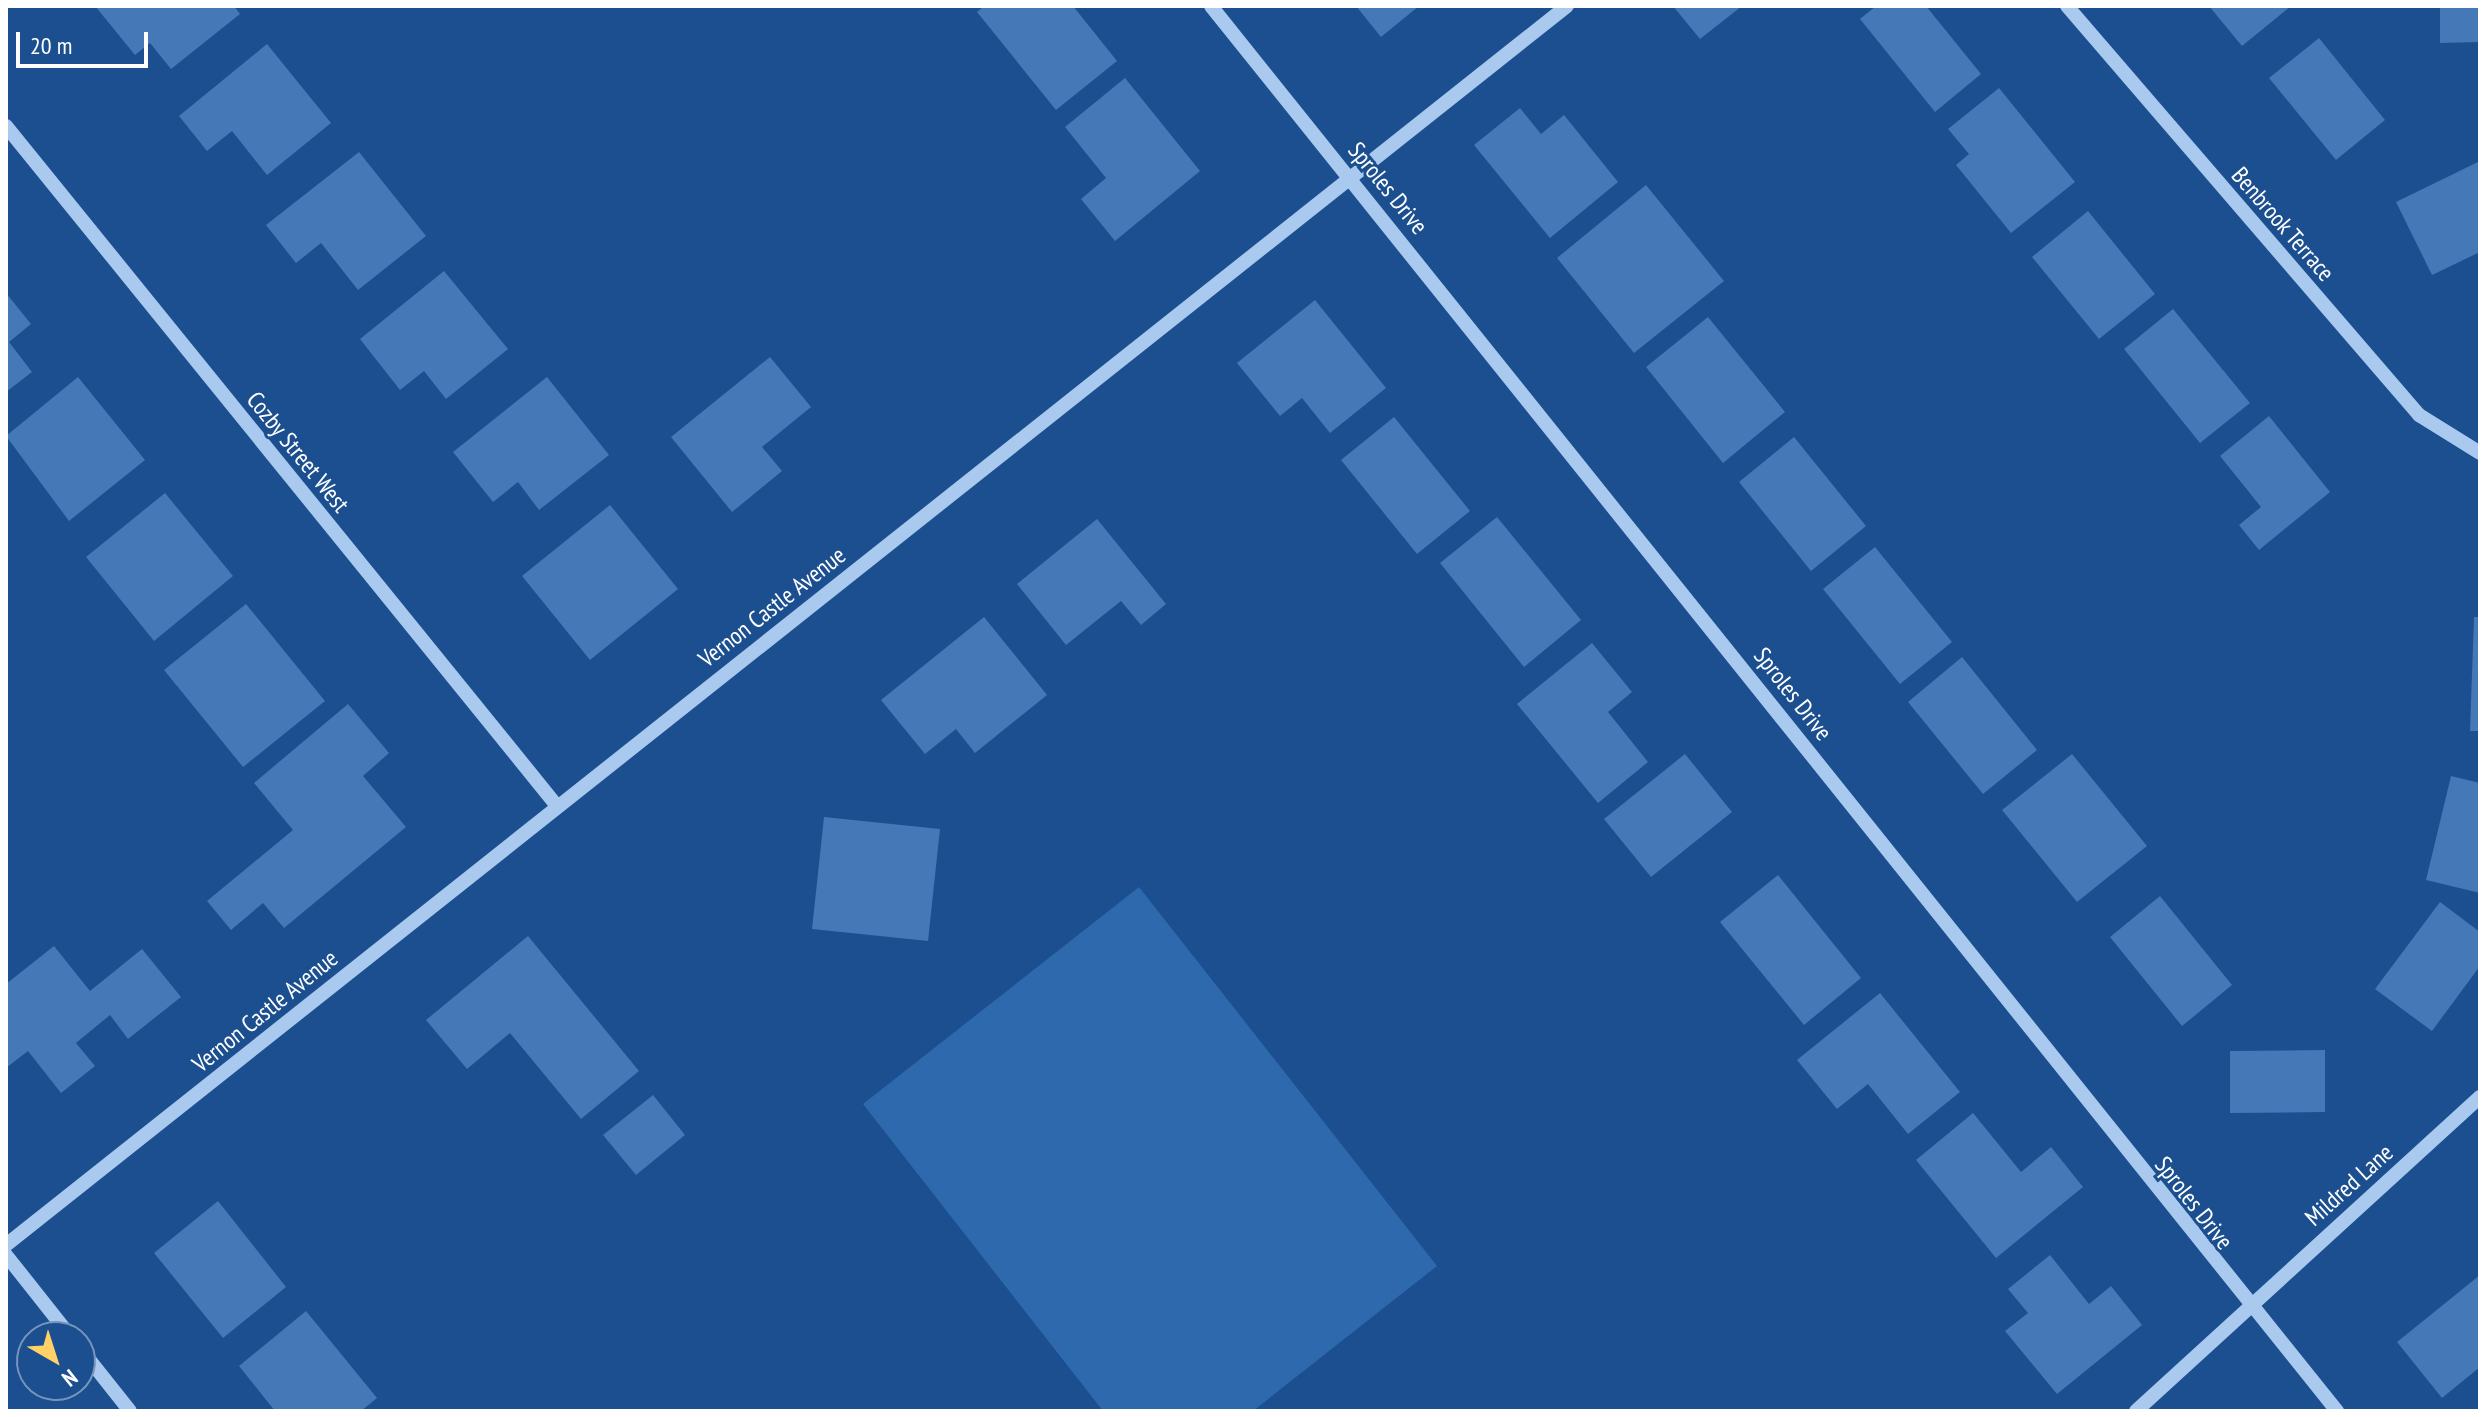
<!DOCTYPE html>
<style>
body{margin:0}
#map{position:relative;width:2486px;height:1417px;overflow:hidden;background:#1b4f8f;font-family:"PT Sans Narrow",sans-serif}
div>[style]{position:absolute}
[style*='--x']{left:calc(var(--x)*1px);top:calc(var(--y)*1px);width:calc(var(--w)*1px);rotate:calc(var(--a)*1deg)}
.green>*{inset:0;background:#2e69ad}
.building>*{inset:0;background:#4478b7}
.minor>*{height:14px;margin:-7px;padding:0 7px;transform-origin:7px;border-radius:7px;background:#a9c9ee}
span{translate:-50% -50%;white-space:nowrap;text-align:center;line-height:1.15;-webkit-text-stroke:6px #1b4f8f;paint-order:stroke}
.street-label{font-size:24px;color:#fff}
.frame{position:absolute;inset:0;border:8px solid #fff;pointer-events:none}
.north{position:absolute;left:16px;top:1321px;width:80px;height:80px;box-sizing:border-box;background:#1b4f8f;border:2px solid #7695bc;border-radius:50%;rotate:141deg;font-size:22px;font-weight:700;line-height:32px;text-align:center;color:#fff}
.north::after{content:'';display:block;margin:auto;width:28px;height:36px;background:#ffd166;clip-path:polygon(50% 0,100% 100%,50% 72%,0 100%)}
.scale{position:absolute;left:16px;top:32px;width:132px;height:36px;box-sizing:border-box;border:4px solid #fff;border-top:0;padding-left:10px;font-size:24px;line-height:28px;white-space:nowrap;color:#fff;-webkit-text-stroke:6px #1b4f8f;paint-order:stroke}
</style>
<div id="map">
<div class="green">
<i style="clip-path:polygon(1139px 887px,1437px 1266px,1253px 1411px,1103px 1411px,863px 1104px)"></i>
</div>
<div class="building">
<i style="clip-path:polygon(95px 6px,234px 6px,240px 14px,171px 69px,150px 43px,135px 55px)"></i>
<i style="clip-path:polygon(984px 6px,1073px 6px,1117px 61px,1056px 110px,977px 12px)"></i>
<i style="clip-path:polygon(1356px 6px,1419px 6px,1381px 37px)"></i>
<i style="clip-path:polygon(1673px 6px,1742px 6px,1700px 39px)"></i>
<i style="clip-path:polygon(1876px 6px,1926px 6px,1981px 74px,1935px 112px,1860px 19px)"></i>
<i style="clip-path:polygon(2209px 6px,2291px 6px,2242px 46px)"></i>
<i style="clip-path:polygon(2440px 6px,2480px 6px,2480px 42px,2440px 43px)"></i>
<i style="clip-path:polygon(2319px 38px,2385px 120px,2336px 160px,2269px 78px)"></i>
<i style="clip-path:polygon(267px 44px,331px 123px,267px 175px,232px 131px,207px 151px,179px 116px)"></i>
<i style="clip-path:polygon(1125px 78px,1200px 171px,1115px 241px,1081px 199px,1106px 178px,1065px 127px)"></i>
<i style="clip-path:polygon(1999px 88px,2075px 182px,2011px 233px,1956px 165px,1969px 154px,1948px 129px)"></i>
<i style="clip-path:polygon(1520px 108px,1541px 134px,1564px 115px,1618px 182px,1550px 238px,1474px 145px)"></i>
<i style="clip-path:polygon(359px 152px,426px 236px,358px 290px,321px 243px,296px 263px,266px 225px)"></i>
<i style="clip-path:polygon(2480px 161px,2480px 252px,2432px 275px,2396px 202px)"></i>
<i style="clip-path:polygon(1646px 185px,1724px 281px,1634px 353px,1557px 258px)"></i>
<i style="clip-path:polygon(2088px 211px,2155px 294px,2099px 339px,2032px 257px)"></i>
<i style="clip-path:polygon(444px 271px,508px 349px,446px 399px,424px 371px,400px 390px,360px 339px)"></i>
<i style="clip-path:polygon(6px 293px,31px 324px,9px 342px,32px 372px,6px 392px)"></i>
<i style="clip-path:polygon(1315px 300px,1386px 388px,1330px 433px,1302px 398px,1280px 416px,1237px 363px)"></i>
<i style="clip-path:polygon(2173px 309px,2250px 403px,2200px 443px,2124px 349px)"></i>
<i style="clip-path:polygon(1708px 317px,1785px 412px,1723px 463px,1646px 367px)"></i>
<i style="clip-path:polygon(770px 357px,811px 407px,762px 447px,782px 471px,732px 512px,671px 437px)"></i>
<i style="clip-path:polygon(78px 377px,145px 460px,69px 521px,6px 436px)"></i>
<i style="clip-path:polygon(547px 377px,609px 455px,539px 510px,518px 482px,493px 502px,453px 452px)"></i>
<i style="clip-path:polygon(2269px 416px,2330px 492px,2259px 550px,2239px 525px,2261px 507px,2220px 456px)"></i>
<i style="clip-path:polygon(1394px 417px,1470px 511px,1417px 554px,1341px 460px)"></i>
<i style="clip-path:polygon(1794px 437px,1866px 526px,1811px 571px,1739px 482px)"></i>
<i style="clip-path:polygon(165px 493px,233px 576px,154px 641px,86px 557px)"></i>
<i style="clip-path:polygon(610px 505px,678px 589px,590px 660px,522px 576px)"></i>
<i style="clip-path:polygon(1497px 517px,1581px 620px,1524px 667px,1440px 563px)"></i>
<i style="clip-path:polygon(1097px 519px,1166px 604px,1141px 625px,1121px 601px,1066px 645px,1017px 584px)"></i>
<i style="clip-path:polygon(1875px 547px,1952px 642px,1900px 684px,1823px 589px)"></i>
<i style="clip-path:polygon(246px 604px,325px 701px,243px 767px,164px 670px)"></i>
<i style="clip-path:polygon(984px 617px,1047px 695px,975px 753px,956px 729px,925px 754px,881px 700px)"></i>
<i style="clip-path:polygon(2474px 617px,2480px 617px,2480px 731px,2470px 731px)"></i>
<i style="clip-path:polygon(1592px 643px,1632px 692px,1608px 712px,1648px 762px,1598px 803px,1517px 704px)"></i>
<i style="clip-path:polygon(1962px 657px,2037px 750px,1983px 794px,1908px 702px)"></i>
<i style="clip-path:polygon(348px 704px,389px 753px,363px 776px,406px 827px,284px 928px,263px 903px,231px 930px,207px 901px,293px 830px,254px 783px)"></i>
<i style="clip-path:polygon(1685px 754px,1732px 812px,1651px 877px,1604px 819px)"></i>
<i style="clip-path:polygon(2072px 754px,2147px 846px,2077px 902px,2002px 810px)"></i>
<i style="clip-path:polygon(2451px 776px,2480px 783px,2480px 893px,2426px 880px)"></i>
<i style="clip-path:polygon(824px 817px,940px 829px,928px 941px,812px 929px)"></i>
<i style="clip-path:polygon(1778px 875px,1861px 978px,1804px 1025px,1720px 922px)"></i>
<i style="clip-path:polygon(2160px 896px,2232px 985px,2182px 1026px,2110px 937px)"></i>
<i style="clip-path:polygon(2440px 902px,2480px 932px,2480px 966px,2432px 1031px,2375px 989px)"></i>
<i style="clip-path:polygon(528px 936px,639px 1071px,581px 1119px,510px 1033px,467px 1069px,426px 1020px)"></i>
<i style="clip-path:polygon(54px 946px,90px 991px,142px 949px,181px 997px,128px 1039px,110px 1015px,76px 1043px,95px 1066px,61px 1093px,28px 1051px,6px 1068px,6px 984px)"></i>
<i style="clip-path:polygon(1880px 993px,1960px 1092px,1908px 1134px,1868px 1084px,1837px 1109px,1797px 1060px)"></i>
<i style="clip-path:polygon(2325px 1050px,2325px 1112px,2230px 1113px,2230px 1051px)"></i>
<i style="clip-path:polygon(653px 1095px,685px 1135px,636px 1175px,603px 1135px)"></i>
<i style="clip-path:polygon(1973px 1113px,2021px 1172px,2051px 1147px,2083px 1187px,1996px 1258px,1916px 1160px)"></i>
<i style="clip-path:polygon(218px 1201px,286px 1287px,223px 1338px,154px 1253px)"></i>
<i style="clip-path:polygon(2050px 1255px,2089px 1304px,2111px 1286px,2142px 1325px,2057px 1394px,2005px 1331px,2028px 1313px,2008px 1289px)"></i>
<i style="clip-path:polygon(2480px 1275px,2480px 1367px,2442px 1398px,2397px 1342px)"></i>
<i style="clip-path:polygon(306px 1311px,377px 1398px,361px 1411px,275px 1411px,239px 1366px)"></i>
</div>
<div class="minor">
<i style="--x:1211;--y:6;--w:1801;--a:51.29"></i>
<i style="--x:2067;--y:6;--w:540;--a:49.28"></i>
<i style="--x:2419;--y:415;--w:72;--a:31.9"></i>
<i style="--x:6;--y:126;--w:875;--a:50.98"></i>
<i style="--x:6;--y:1245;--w:1993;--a:-38.44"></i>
<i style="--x:6;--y:1255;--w:105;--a:51.6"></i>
<i style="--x:80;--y:1348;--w:80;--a:51.6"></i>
<i style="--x:2136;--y:1411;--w:466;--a:-42.4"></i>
</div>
<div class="street-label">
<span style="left:1388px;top:188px;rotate:51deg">Sproles Drive</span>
<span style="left:2283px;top:224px;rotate:49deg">Benbrook Terrace</span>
<span style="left:298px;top:452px;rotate:51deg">Cozby Street West</span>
<span style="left:772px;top:607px;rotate:-38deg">Vernon Castle Avenue</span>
<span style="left:1793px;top:694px;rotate:52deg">Sproles Drive</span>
<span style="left:265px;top:1011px;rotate:-39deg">Vernon Castle Avenue</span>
<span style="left:2349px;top:1185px;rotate:-42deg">Mildred Lane</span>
<span style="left:2194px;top:1203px;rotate:52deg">Sproles Drive</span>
</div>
<div class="frame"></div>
<div class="north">N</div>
<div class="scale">20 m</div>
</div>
